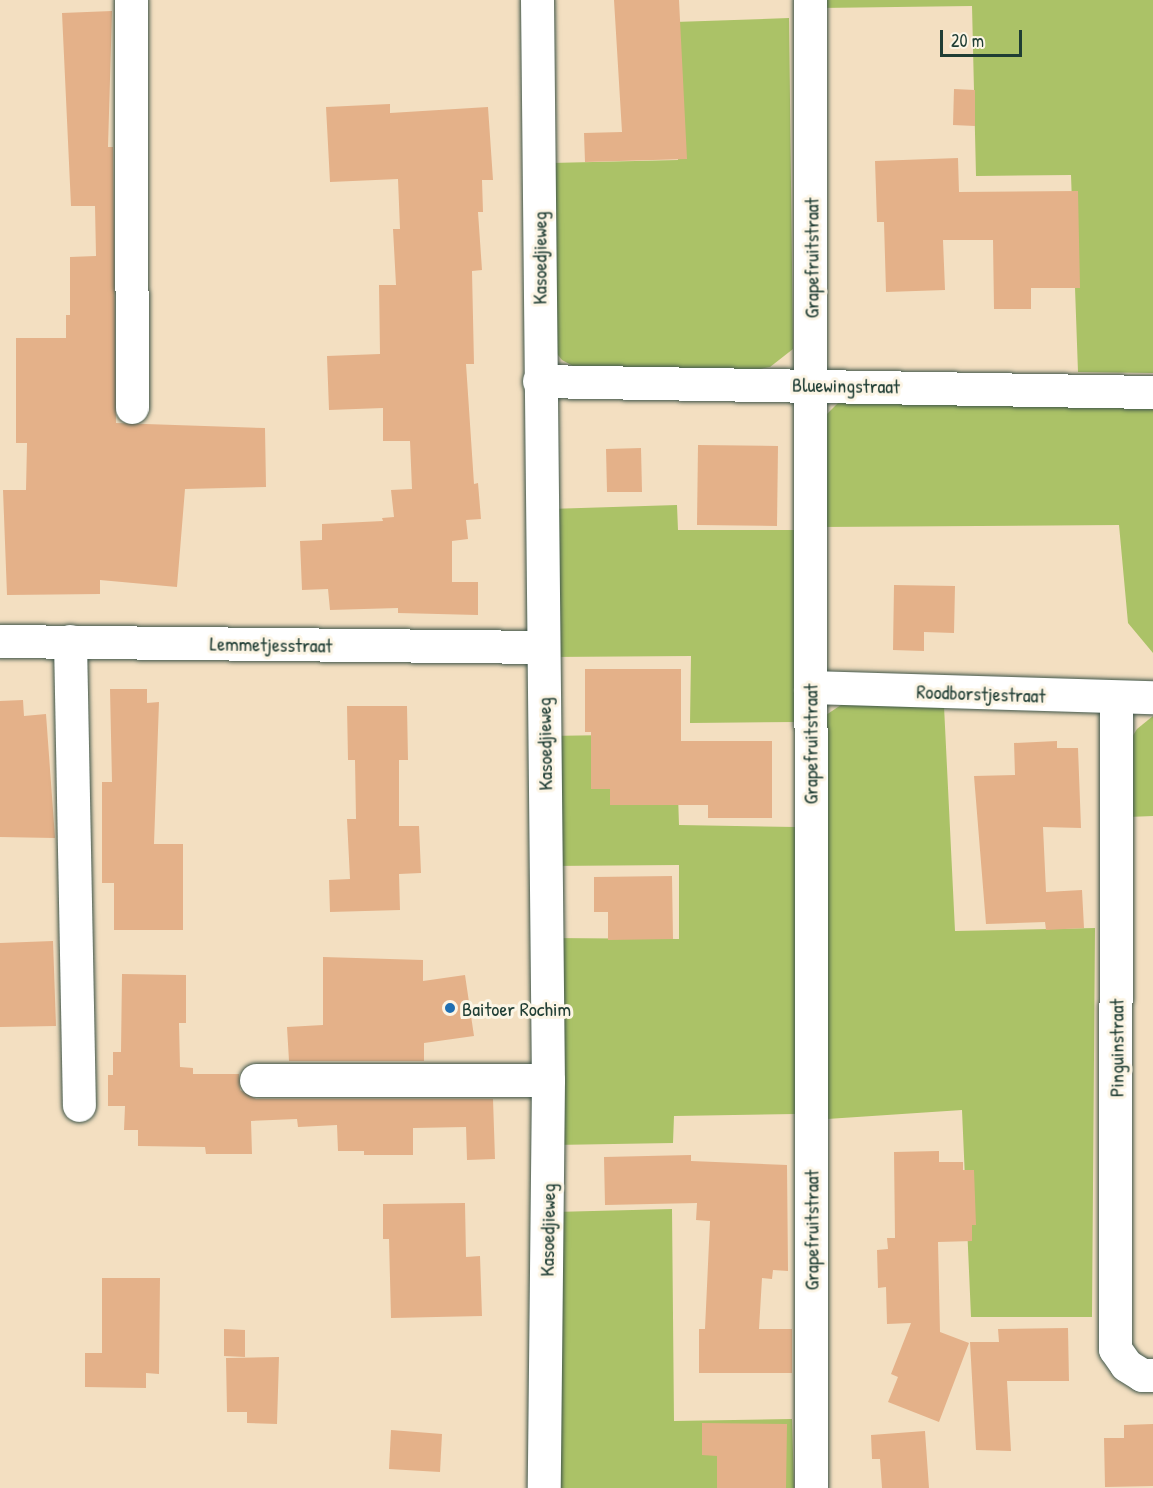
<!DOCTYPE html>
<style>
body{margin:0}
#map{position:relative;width:1153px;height:1488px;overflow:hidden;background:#f3dfc1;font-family:"Patrick Hand",sans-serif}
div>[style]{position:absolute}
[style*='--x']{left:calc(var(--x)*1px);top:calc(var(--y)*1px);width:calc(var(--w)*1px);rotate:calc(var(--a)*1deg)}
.green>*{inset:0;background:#abc267}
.building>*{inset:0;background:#e4b189}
.roads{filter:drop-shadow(0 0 2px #3f5549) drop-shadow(0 0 2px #3f5549)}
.minor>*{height:33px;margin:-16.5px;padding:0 16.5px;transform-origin:16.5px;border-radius:16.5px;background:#fff}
.dots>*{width:16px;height:16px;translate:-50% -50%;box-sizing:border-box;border:3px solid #fcf5e5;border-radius:50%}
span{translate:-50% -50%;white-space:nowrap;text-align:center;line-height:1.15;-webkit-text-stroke:6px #fcf5e5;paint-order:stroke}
.street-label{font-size:20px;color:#1f3d34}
.poi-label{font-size:20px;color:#1f3d34}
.left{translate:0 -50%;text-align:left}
.scale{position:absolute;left:940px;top:30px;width:82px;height:27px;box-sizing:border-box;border:3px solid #1f3d34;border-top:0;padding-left:8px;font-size:18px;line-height:21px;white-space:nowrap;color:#1f3d34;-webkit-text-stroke:4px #fcf5e5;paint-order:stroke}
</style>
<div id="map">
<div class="green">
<i style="clip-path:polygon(820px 0,1153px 0,1153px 373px,1078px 372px,1071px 175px,976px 176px,972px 6px,820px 8px)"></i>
<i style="clip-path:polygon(789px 18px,793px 349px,770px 367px,750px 371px,573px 366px,562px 360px,554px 350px,551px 163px,678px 160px,675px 22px)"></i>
<i style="clip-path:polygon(845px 396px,1153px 405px,1153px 653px,1128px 623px,1119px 525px,821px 527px,818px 423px)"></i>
<i style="clip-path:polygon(677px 505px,678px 530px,796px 530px,797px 722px,690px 723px,691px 656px,550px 657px,549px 509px)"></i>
<i style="clip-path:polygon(847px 701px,944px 706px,955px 931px,1095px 928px,1092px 1317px,971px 1317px,962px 1110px,827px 1119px,821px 738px,826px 715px)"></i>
<i style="clip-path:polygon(1153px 716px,1153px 816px,1128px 817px,1127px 745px,1137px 729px)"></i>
<i style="clip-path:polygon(676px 734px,679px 825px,796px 827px,795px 1114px,674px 1116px,673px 1143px,554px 1145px,552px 938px,679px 939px,679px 865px,550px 866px,547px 736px)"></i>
<i style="clip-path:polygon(672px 1209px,674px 1421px,792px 1419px,794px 1488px,552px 1488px,554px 1212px)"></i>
</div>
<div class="building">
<i style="clip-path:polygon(614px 0,679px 0,687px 159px,585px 162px,584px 133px,622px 132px)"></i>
<i style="clip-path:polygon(112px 11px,108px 147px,113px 147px,116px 423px,265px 428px,266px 487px,185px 489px,177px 587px,100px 580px,100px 594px,7px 595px,3px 490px,26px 490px,27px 443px,16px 443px,16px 338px,66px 338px,66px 315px,70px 315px,70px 257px,96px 256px,95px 206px,71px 206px,62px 13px)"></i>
<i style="clip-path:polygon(954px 89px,975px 90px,975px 126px,953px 125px)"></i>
<i style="clip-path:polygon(390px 104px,390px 113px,488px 107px,493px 180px,482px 180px,483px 212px,478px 212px,482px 270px,472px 271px,474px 364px,466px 364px,474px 484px,478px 483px,481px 519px,466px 520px,468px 539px,452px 541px,452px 582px,478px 582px,478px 615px,398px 613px,398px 608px,330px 610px,328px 589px,302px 590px,300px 541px,322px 540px,322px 524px,383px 521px,382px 518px,394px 517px,391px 490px,412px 489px,410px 441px,383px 441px,383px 408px,329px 410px,327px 356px,380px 354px,379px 285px,396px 285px,393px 229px,400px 229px,398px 179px,330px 182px,326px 107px)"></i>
<i style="clip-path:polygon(958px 158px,959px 192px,1078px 191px,1080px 288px,1031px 288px,1031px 309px,994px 309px,993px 240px,943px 240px,945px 290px,886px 292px,884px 222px,877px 222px,875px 161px)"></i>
<i style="clip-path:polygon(698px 445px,778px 446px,777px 526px,697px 525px)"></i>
<i style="clip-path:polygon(641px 448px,642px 492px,607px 492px,606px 449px)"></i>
<i style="clip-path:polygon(894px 585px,955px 586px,954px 633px,924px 632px,924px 651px,893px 650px)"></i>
<i style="clip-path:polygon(585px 669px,681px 669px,681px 741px,772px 741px,772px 818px,708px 818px,708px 805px,610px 805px,610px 789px,591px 789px,591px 732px,585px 732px)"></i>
<i style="clip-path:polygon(110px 689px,147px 689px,147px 703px,159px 702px,154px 844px,183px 844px,183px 930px,114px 930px,114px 883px,102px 883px,102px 782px,112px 782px)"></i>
<i style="clip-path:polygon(23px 700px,24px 716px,46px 714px,55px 838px,0 837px,0 701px)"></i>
<i style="clip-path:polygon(347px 706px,407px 706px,408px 760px,399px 760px,399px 826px,419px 826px,421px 873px,399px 874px,400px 910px,330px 912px,329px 880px,350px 879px,347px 819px,356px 819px,355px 760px,348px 760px)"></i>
<i style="clip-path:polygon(1057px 741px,1057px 748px,1078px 748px,1081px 828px,1043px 827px,1046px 892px,1082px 890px,1084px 928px,1046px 930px,1045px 922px,986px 924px,974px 776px,1015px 775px,1014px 743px)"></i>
<i style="clip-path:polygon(672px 876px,673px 939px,608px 940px,608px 912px,594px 912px,594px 877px)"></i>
<i style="clip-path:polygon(53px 941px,56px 1026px,0 1027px,0 943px)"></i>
<i style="clip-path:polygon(323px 957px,423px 960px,423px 981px,465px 975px,474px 1036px,424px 1043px,424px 1061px,289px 1061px,287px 1027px,323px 1025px)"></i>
<i style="clip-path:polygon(122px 974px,186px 975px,186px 1023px,179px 1023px,180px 1067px,193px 1068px,193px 1074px,239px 1074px,240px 1090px,256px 1099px,493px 1099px,495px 1159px,467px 1160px,466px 1127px,413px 1128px,413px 1155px,364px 1155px,364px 1151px,338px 1151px,337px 1125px,298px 1127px,297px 1119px,251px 1121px,252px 1154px,206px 1154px,205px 1147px,138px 1146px,138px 1130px,124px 1130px,125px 1106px,108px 1106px,108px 1075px,113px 1075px,113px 1052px,121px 1052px)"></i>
<i style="clip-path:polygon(939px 1151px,939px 1162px,963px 1162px,963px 1170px,974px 1170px,976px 1225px,972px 1225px,972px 1241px,938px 1242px,940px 1332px,969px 1343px,939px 1422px,888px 1402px,898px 1377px,891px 1374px,911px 1323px,887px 1324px,886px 1287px,878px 1288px,877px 1250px,888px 1249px,887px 1238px,895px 1238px,894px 1152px)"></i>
<i style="clip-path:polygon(691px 1155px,691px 1161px,787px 1165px,788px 1271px,773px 1270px,772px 1279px,762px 1278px,759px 1329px,792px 1329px,792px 1373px,699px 1373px,699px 1329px,705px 1329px,710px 1221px,696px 1220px,697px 1203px,605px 1205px,604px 1157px)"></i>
<i style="clip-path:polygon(465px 1203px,466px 1257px,480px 1256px,482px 1316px,391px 1318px,389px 1239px,383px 1239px,383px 1204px)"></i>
<i style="clip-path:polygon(102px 1278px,160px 1278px,159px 1374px,146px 1373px,146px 1388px,85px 1387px,85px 1353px,102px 1353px)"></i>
<i style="clip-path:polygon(1068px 1328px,1069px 1381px,1007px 1381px,1011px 1451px,976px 1450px,970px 1342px,999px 1342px,998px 1329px)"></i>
<i style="clip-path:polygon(224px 1329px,245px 1330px,245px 1357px,224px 1356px)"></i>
<i style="clip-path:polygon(279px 1357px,277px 1424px,247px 1423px,247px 1412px,227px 1412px,226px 1358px)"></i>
<i style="clip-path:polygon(702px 1423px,787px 1424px,786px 1488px,717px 1488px,717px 1456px,702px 1455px)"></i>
<i style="clip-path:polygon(1153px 1424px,1153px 1486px,1105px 1487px,1104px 1438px,1124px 1438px,1124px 1425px)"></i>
<i style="clip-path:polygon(391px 1430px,442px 1434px,440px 1472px,389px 1469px)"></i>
<i style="clip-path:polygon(925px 1431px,929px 1488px,882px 1488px,880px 1459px,872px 1459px,871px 1435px)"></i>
</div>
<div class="roads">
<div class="minor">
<i style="--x:131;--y:0;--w:407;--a:89.9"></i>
<i style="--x:537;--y:0;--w:1080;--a:89.42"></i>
<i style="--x:548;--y:1080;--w:408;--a:90.6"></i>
<i style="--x:810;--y:0;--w:1488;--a:89.96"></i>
<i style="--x:539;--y:381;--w:614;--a:1.03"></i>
<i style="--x:0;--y:641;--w:543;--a:0.63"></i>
<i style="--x:70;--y:641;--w:464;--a:88.9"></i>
<i style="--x:810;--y:687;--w:343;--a:1.7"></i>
<i style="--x:1116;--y:697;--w:652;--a:90.09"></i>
<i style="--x:1115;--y:1349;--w:19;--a:55"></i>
<i style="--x:1126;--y:1365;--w:19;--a:32"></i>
<i style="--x:1142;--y:1375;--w:11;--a:0"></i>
<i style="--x:256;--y:1080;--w:292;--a:0"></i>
</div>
</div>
<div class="dots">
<i style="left:450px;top:1008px;background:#1f6fb2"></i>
</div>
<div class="street-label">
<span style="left:539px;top:258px;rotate:-90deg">Kasoedjieweg</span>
<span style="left:811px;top:258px;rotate:-90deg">Grapefruitstraat</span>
<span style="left:846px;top:385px;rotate:1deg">Bluewingstraat</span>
<span style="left:271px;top:644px;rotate:1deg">Lemmetjesstraat</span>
<span style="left:981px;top:693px;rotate:2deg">Roodborstjestraat</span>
<span style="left:544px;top:744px;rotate:-91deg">Kasoedjieweg</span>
<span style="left:810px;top:744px;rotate:-90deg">Grapefruitstraat</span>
<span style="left:1116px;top:1048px;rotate:-90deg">Pinguinstraat</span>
<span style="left:547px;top:1230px;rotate:-89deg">Kasoedjieweg</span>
<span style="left:811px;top:1230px;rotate:-90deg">Grapefruitstraat</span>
</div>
<div class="poi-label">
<span class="left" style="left:462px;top:1008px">Baitoer Rochim</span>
</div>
<div class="scale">20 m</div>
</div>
